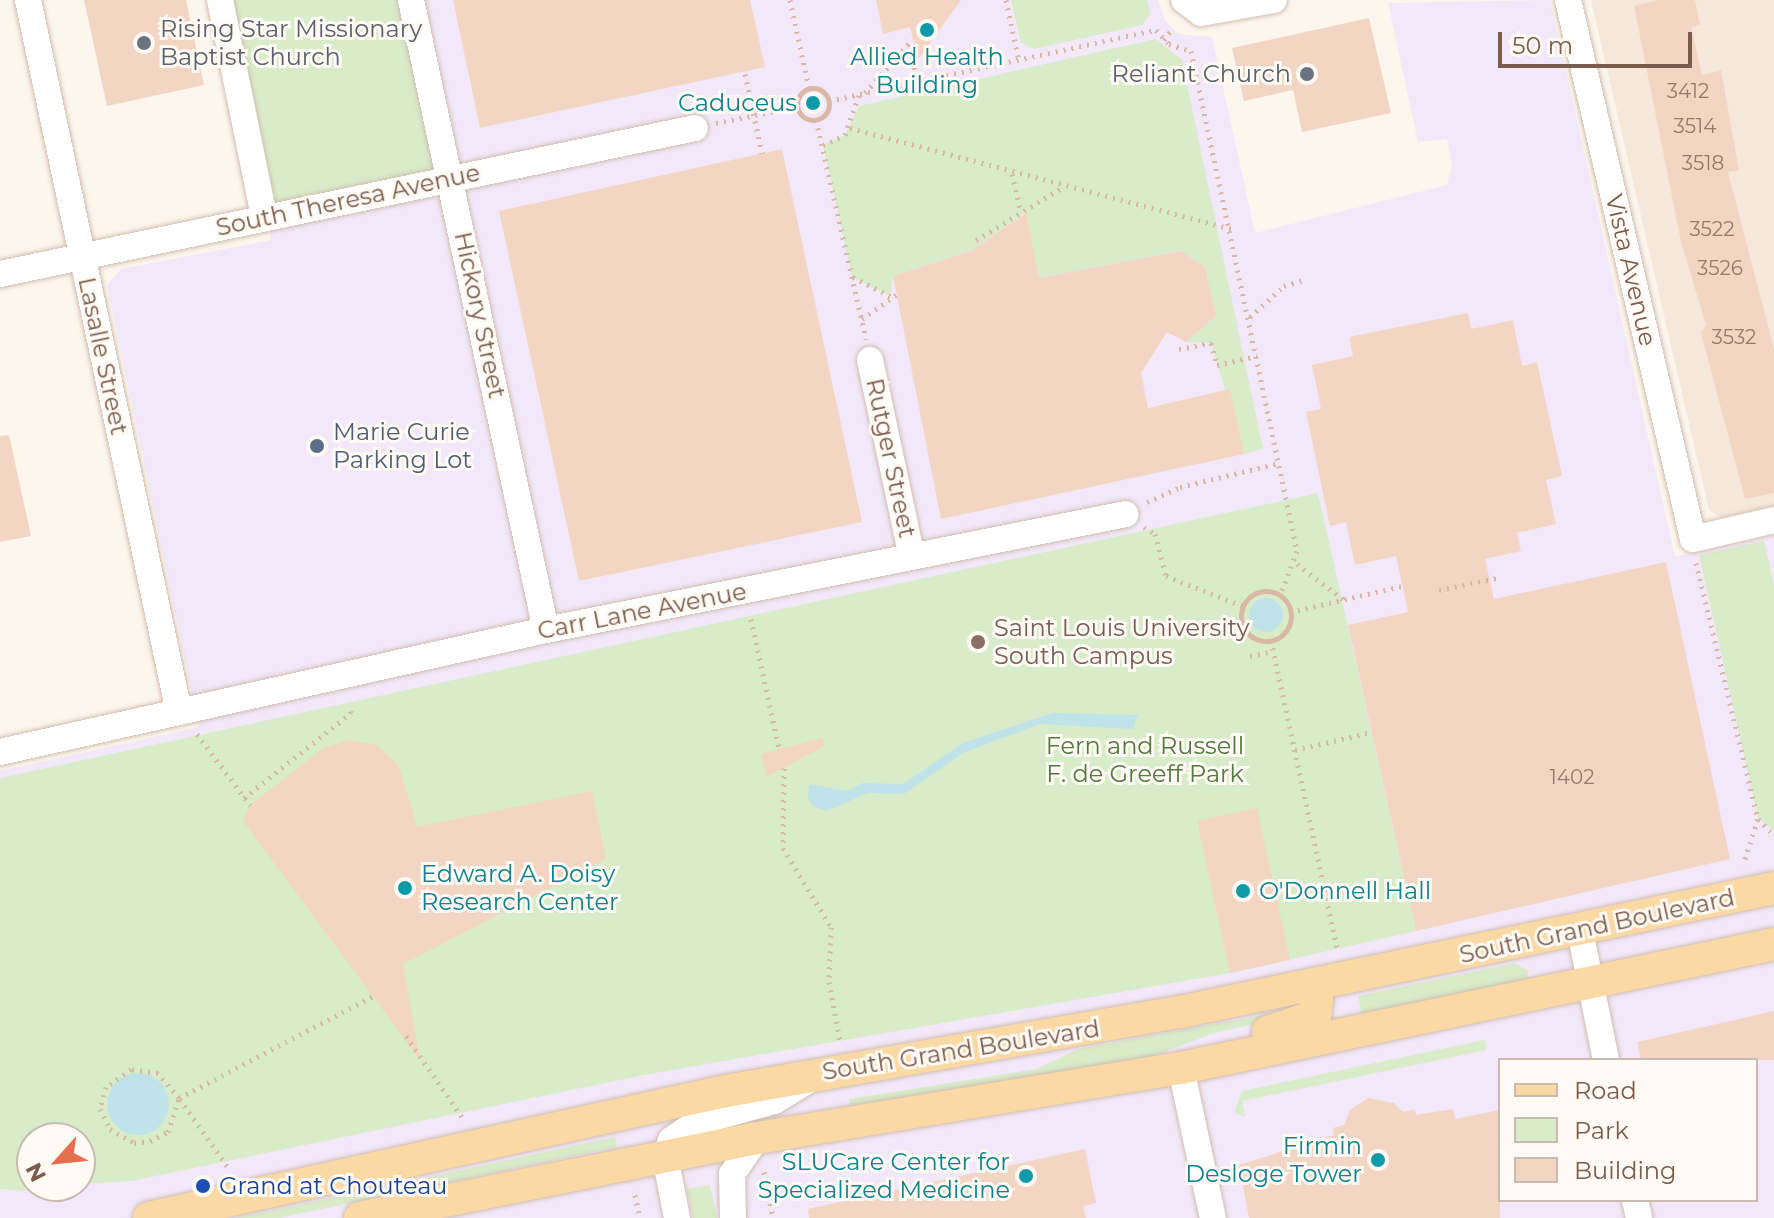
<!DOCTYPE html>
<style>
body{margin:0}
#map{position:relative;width:1774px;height:1218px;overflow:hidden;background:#fdf6ec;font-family:Montserrat,sans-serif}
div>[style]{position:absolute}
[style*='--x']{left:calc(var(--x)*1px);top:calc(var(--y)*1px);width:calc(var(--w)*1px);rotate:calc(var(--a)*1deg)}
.residential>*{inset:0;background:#f5e8da}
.education>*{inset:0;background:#f3e8fa}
.green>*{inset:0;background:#d8ecc9}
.water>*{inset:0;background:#bfe3e8}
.round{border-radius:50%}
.building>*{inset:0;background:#f3d5c3}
.path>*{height:5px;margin-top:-2.5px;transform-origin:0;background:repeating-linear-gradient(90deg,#d9b8a5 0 2px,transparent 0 8px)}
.path>.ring{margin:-2.5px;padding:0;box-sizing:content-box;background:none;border:5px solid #d9b8a5;border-radius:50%}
.roads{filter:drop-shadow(0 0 2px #d1beb0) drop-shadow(0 0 2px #d1beb0)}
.minor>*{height:26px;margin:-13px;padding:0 13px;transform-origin:13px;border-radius:13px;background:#fff}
.major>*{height:32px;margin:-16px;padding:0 16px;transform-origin:16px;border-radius:16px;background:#fbd9a5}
.dots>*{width:22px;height:22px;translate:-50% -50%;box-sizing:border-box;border:4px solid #fffaf3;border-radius:50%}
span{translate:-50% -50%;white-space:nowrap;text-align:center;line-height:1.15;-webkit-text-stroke:6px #fffaf3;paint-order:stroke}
.number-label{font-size:20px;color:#987a6a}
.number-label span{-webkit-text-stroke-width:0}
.worship-label{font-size:24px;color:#5b616d}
.left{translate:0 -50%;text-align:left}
.right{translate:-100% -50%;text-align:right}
.culture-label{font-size:24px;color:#0d838f}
.street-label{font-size:24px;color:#7a5c4d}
.service-label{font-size:24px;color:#4e5e75}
.education-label{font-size:24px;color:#785e54}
.park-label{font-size:24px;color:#537a41}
.transit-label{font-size:24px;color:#164399}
.legend{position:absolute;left:1498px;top:1058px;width:260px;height:144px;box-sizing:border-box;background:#fffaf3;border:2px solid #cabbb1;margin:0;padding:10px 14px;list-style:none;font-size:24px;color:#7a5c4d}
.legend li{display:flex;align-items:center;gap:16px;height:40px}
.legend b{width:40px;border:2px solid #cabbb1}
.north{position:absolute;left:16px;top:1122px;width:80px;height:80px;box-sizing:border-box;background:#fffaf3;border:2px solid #cabbb1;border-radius:50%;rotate:243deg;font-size:22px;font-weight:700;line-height:32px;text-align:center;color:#7a5c4d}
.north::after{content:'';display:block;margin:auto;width:28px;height:36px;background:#e76f51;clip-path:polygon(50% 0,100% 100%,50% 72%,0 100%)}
.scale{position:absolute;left:1498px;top:32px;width:194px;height:36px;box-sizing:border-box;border:4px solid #7a5c4d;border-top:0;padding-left:10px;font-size:24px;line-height:28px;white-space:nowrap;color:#7a5c4d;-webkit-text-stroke:6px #fffaf3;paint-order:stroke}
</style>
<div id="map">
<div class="residential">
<i style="clip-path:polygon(1591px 0,1774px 0,1774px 505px,1721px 518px,1709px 510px)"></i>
</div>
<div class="education">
<i style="clip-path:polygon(evenodd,223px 0,1158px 0,1165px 20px,1178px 34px,1212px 37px,1255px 233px,1447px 185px,1452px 166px,1447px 139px,1418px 142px,1388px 3px,1550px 0,1675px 557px,1774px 535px,1774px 1218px,0 1218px,0 771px,199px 727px,107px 285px,121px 269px,271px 240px,223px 0,1500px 1060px,1756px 1060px,1756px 1200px,1500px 1200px,1500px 1060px,223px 0,32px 1138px,80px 1138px,80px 1186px,32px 1186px,32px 1138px)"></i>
</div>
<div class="green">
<i style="clip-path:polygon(220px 0,411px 0,451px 179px,264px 216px)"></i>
<i style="clip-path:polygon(1011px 0,1147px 0,1150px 15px,1142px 25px,1034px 49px,1021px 43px)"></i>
<i style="clip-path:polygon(1156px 39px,1182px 60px,1263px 449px,1244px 454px,1211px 343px,1186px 342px,1216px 316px,1205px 267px,1181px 251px,1039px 278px,1025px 213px,971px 251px,893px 276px,890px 296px,852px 277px,823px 145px,845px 135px,859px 106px)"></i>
<i style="clip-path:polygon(1318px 493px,1416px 931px,1230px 973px,644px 1075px,131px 1181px,80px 1184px,80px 1138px,32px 1138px,32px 1186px,70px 1186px,41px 1192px,0 1189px,0 778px)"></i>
<i style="clip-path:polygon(1764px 541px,1774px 585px,1774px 831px,1758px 818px,1699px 555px)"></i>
<i style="clip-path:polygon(1515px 963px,1529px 971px,1525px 982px,1362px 1016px,1358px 996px)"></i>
<i style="clip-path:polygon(1284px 1011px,1285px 1018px,1217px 1032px,1148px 1058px,851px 1107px,849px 1099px,1037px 1069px,1078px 1049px)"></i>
<i style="clip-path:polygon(1485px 1040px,1486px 1050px,1242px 1101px,1245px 1117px,1234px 1113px,1242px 1091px)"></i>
<i style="clip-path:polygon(615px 1137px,617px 1147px,279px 1218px,236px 1218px)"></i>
<i style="clip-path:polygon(710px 1185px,717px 1218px,693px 1218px,687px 1189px)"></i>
</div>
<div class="water">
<i class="round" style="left:1249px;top:598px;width:34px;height:34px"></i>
<i style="clip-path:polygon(1053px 713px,1138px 715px,1133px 729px,1040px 724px,963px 753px,904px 794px,868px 793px,827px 811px,813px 807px,808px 798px,809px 784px,848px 791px,862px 783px,903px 784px,963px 743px)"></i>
<i class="round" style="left:107px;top:1073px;width:62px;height:62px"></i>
</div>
<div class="building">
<i style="clip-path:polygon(84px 0,186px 0,204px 85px,107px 106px)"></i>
<i style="clip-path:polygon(453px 0,750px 0,765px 67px,480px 128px)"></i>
<i style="clip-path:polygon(876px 0,961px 0,918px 60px,910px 27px,883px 34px)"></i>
<i style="clip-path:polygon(1658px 0,1695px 0,1700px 25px,1691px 27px,1702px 75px,1721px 70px,1739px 170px,1728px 172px,1774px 349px,1774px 493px,1745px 499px,1701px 333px,1706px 325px,1681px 242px,1634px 6px)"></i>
<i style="clip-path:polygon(1369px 18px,1391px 113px,1302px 132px,1293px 90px,1244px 101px,1232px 48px)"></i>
<i style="clip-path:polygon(782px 149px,862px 522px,579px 581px,499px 211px)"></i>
<i style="clip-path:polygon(1026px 213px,1039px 278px,1181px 251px,1205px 267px,1216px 316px,1186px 342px,1167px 332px,1141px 373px,1148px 408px,1230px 389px,1244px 454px,941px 519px,893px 276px,971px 251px)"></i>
<i style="clip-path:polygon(1468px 313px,1471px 329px,1513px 320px,1522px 366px,1537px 362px,1562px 476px,1546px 480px,1556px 524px,1517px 533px,1521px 551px,1485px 559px,1494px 599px,1666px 562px,1730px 859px,1416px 931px,1348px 625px,1408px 612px,1396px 556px,1355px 565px,1346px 522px,1330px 526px,1306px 412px,1321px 409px,1312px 365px,1353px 356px,1349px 337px)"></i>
<i style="clip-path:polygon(9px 435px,31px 536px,0 542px,0 436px)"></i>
<i style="clip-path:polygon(822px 738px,825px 746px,766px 777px,761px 754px)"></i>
<i style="clip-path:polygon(350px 740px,377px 745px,399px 766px,417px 827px,592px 791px,606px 859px,403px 964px,420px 1060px,243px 821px,250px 805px,324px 748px)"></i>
<i style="clip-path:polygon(1257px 808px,1290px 960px,1230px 973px,1197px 821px)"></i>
<i style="clip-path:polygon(1774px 1011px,1774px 1060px,1641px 1060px,1637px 1042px)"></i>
<i style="clip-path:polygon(1368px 1098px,1394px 1103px,1403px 1112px,1415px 1109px,1416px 1115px,1453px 1109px,1455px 1119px,1500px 1110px,1500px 1218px,1249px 1218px,1239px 1165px,1334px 1135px,1333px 1128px,1344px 1125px,1350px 1110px)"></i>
<i style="clip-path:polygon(1085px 1149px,1096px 1203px,1083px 1206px,1086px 1218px,809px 1218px,808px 1209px)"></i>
</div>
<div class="path">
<i style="--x:790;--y:0;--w:90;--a:77.8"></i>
<i style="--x:1006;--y:0;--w:62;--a:78"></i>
<i style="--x:1164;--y:40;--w:14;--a:-54"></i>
<i style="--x:909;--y:44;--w:39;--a:77"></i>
<i style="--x:745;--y:74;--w:81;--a:77.9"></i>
<i class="ring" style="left:797px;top:88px;width:27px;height:27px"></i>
<i style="--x:865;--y:93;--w:71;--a:-48.4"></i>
<i style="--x:829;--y:101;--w:335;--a:-12.3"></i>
<i style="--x:1156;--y:30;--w:19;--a:47"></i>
<i style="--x:1169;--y:44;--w:23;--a:18"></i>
<i style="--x:1191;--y:51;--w:511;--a:78.03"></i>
<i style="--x:1297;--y:551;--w:48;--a:110.7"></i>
<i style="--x:816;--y:120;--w:225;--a:77.1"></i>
<i style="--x:716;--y:123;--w:82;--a:-11.3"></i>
<i style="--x:850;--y:128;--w:394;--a:14.8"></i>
<i style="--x:823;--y:145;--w:24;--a:-24"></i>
<i style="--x:845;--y:135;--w:42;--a:-70.7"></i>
<i style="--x:1012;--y:174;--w:37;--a:77"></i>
<i style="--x:976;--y:240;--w:102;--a:-31.3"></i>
<i style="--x:853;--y:277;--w:42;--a:27.2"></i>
<i style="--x:1250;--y:317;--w:46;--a:-42.4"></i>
<i style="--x:1284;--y:286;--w:23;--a:-18"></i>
<i style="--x:862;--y:319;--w:42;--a:-35.2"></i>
<i style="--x:1179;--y:349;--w:33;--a:-11"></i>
<i style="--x:1211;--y:343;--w:23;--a:75"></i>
<i style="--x:1217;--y:365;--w:41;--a:-12.7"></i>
<i style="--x:1147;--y:502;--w:36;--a:-24"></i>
<i style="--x:1180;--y:487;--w:102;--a:-13.6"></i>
<i style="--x:1144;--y:527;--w:13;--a:32"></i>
<i style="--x:1155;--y:534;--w:43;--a:75.3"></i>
<i style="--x:1166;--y:576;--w:83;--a:21.3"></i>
<i style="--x:1696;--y:563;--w:263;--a:76.4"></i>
<i style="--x:1758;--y:819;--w:48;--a:108.1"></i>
<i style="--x:1297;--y:564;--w:58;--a:37.3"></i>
<i style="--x:1439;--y:590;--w:63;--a:-11.8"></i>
<i class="ring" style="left:1241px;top:591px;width:45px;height:45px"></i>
<i style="--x:1290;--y:612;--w:116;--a:-13"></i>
<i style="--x:751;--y:619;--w:133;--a:77.8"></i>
<i style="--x:1271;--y:640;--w:319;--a:77.9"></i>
<i style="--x:1250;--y:656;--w:24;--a:-12"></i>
<i style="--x:197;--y:734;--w:89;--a:53.3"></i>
<i style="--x:1295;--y:750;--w:79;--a:-13.2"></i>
<i style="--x:784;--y:768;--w:80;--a:90.7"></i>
<i style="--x:783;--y:848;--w:92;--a:58.7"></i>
<i style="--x:831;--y:927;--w:55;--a:92.1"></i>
<i style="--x:829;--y:982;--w:60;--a:79.4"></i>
<i style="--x:244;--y:798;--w:137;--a:-38.5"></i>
<i style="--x:351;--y:713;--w:6;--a:-99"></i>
<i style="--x:1758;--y:819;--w:23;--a:45"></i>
<i style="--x:406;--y:1036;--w:98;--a:55.3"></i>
<i style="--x:227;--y:1166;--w:83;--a:-125.2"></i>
<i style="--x:179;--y:1098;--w:33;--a:-130"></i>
<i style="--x:158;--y:1073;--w:27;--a:-172"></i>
<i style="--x:131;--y:1069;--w:31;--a:144"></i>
<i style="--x:106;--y:1087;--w:23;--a:105"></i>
<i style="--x:100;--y:1109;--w:22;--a:63"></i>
<i style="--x:110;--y:1129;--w:28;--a:30"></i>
<i style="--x:134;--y:1143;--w:16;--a:-7"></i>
<i style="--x:150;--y:1141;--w:20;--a:-27"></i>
<i style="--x:168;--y:1132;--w:36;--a:-72"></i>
<i style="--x:179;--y:1098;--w:219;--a:-27.7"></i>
<i style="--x:764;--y:1172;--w:47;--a:78.9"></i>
<i style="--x:635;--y:1195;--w:24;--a:78"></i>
</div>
<div class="roads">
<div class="minor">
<i style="--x:28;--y:0;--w:728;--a:78.03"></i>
<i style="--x:220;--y:0;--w:220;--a:78.5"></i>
<i style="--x:411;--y:0;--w:644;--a:77.91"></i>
<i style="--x:1184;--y:0;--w:21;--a:37"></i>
<i style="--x:1201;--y:13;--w:74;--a:-10.1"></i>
<i style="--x:1568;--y:0;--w:553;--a:76.94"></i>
<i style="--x:1693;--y:539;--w:83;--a:-13.2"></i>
<i style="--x:0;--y:274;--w:710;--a:-11.86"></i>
<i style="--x:870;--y:360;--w:201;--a:78"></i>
<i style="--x:0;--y:752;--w:559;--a:-12.6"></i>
<i style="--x:546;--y:630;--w:591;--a:-11.31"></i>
<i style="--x:1580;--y:931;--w:132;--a:78.6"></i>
<i style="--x:1181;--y:1068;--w:153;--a:78"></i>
<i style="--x:1635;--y:1200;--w:18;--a:77"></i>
<i style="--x:677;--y:1218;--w:63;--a:-101"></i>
<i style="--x:665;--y:1156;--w:17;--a:-69"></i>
<i style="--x:671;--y:1140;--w:32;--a:-34"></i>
<i style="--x:698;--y:1122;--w:79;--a:-15.4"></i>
<i style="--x:774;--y:1101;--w:41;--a:-31"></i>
<i style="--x:733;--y:1218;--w:44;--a:-91.3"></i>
<i style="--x:732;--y:1174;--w:44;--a:-55.2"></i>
</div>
<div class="major">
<i style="--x:1268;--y:1032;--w:50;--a:-18.8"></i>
<i style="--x:1315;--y:1016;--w:17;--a:-83"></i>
<i style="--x:1317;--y:999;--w:14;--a:-124"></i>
<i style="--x:149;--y:1218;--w:591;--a:-12.41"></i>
<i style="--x:726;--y:1091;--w:461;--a:-9.9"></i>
<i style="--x:1180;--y:1012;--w:607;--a:-11.79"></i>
<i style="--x:360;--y:1218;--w:405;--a:-11.4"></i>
<i style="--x:757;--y:1138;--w:430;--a:-9.4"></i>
<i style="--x:1181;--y:1068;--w:606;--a:-11.81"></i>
</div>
</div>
<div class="dots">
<i style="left:927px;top:30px;background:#0f9aa8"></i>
<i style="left:144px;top:43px;background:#6b7280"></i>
<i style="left:1307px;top:74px;background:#6b7280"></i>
<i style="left:813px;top:103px;background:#0f9aa8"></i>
<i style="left:317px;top:446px;background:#5c6f8a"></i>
<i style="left:978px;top:642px;background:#8d6e63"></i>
<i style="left:405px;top:888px;background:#0f9aa8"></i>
<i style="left:1243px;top:891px;background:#0f9aa8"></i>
<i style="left:1378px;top:1160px;background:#0f9aa8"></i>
<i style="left:1026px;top:1176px;background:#0f9aa8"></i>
<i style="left:203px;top:1186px;background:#1a4fb4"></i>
</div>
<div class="number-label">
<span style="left:1688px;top:91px">3412</span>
<span style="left:1695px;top:126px">3514</span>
<span style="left:1703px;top:163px">3518</span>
<span style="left:1712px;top:229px">3522</span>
<span style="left:1720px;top:268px">3526</span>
<span style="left:1734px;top:337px">3532</span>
<span style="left:1572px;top:777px">1402</span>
</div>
<div class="worship-label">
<span class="left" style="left:160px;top:43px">Rising Star Missionary<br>Baptist Church</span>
<span class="right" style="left:1291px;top:74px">Reliant Church</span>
</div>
<div class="culture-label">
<span style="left:927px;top:71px">Allied Health<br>Building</span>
<span class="right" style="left:797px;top:103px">Caduceus</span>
<span class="left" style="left:421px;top:888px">Edward A. Doisy<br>Research Center</span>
<span class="left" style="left:1259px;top:891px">O'Donnell Hall</span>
<span class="right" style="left:1362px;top:1160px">Firmin<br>Desloge Tower</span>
<span class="right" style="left:1010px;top:1176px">SLUCare Center for<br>Specialized Medicine</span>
</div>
<div class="street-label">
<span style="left:348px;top:200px;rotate:-12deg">South Theresa Avenue</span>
<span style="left:1631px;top:270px;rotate:77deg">Vista Avenue</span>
<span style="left:480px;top:315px;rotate:78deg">Hickory Street</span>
<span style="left:103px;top:356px;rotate:78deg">Lasalle Street</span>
<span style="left:891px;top:458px;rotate:78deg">Rutger Street</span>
<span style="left:642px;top:611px;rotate:-11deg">Carr Lane Avenue</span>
<span style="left:1597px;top:926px;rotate:-12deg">South Grand Boulevard</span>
<span style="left:961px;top:1050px;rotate:-9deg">South Grand Boulevard</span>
</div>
<div class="service-label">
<span class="left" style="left:333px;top:446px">Marie Curie<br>Parking Lot</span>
</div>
<div class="education-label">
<span class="left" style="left:994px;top:642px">Saint Louis University<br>South Campus</span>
</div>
<div class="park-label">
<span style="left:1145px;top:760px">Fern and Russell<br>F. de Greeff Park</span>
</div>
<div class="transit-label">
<span class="left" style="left:219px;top:1186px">Grand at Chouteau</span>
</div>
<ul class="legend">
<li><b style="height:10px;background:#fbd9a5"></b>Road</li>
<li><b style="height:22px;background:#d8ecc9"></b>Park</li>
<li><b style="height:22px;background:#f3d5c3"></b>Building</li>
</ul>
<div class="north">N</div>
<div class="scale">50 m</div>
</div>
